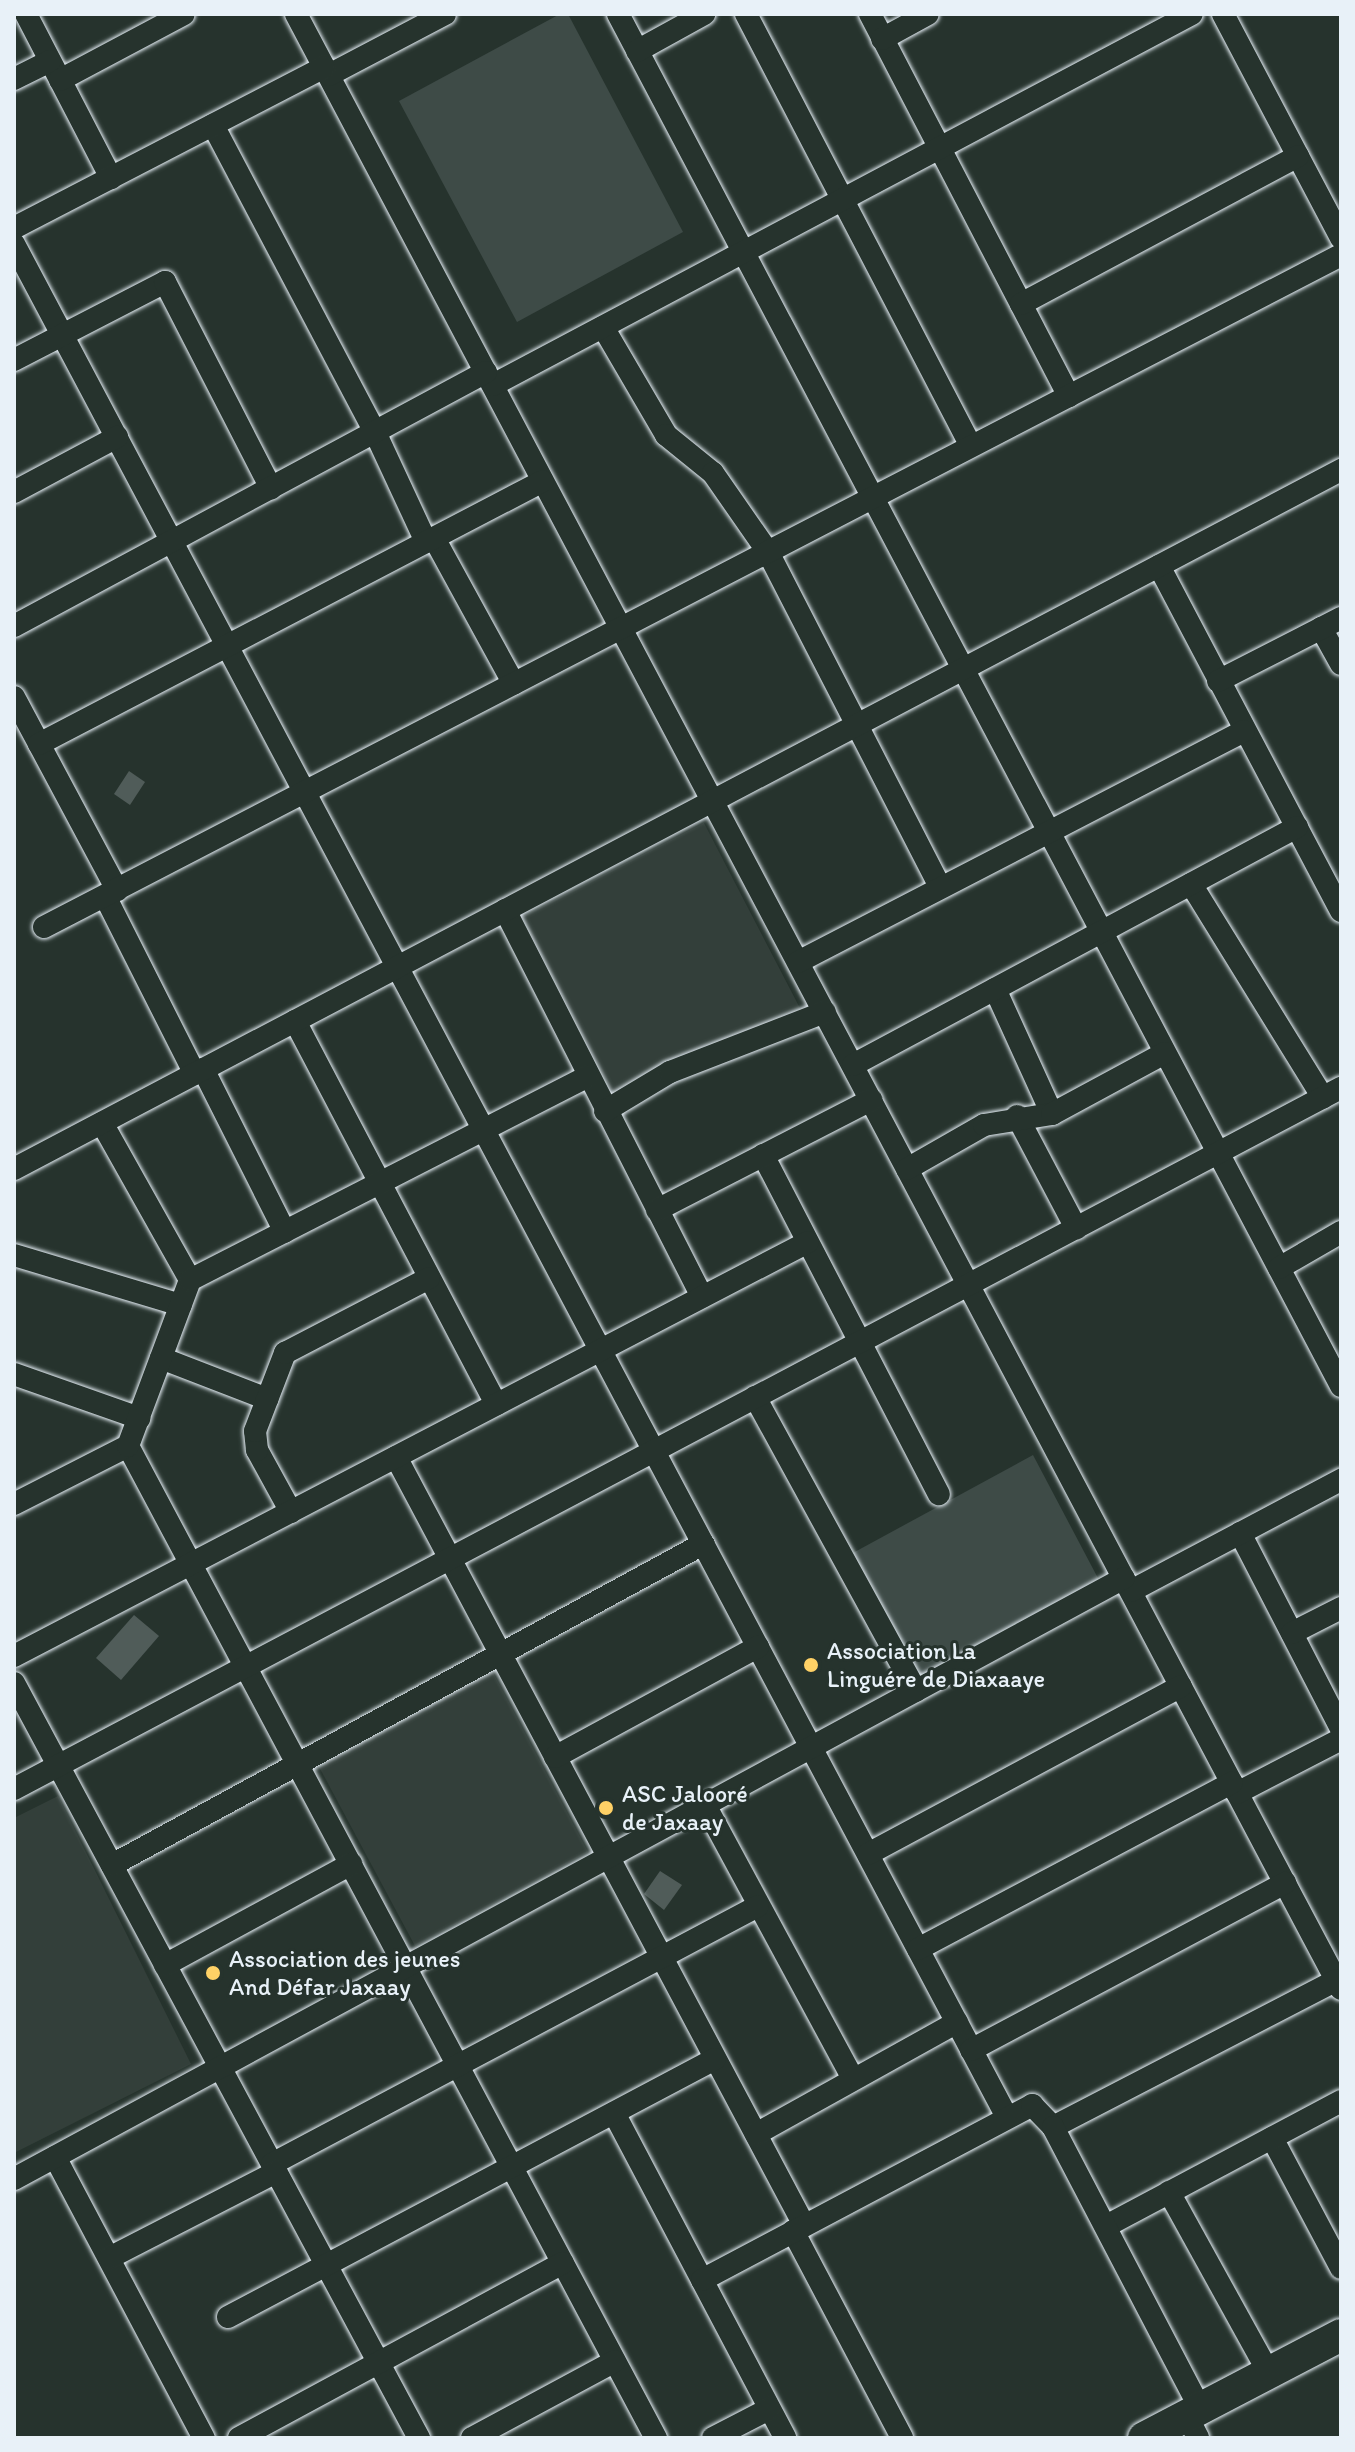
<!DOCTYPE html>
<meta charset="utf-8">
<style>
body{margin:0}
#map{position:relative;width:1355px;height:2452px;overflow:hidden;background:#26332d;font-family:Itim,sans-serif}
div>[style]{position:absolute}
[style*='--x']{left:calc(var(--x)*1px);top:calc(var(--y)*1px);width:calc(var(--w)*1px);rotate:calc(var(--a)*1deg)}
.built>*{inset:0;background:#333f3a}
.green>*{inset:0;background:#3e4b47}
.building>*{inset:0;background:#505c59}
.roads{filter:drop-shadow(0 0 2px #e8f1f8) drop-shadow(0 0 2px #e8f1f8)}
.street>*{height:22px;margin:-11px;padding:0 11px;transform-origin:11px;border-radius:11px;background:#26332d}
.secondary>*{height:32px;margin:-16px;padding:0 16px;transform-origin:16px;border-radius:16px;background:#26332d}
.dots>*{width:22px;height:22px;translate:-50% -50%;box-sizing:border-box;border:4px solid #26332d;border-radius:50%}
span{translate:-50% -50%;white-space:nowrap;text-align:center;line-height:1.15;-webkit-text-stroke:6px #26332d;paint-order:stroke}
.poi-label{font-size:24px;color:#e8f1f8}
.left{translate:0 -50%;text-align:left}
.frame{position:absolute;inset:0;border:16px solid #e8f1f8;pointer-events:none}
</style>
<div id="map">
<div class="built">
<i style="clip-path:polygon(704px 823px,803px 1014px,622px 1110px,522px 917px)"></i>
<i style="clip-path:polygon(491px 1669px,588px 1852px,415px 1946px,317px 1763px)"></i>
<i style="clip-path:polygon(58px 1796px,191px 2064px,14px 2153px,14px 1818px)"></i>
</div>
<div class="green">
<i style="clip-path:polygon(560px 14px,568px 14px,683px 232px,517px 322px,399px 101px)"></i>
<i style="clip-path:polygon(1033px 1455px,1100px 1582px,919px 1680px,851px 1554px)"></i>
</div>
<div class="building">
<i style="clip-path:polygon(129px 771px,145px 782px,130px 805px,114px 794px)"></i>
<i style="clip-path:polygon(134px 1615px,159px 1636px,121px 1680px,96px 1658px)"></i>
<i style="clip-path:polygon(660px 1871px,682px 1885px,664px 1910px,644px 1894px)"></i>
</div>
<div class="roads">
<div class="street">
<i style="--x:26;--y:14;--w:185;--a:62.6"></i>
<i style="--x:296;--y:14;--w:2234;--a:62.12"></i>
<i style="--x:618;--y:14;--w:1551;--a:62.21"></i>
<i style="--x:746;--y:14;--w:487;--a:62.5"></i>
<i style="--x:870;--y:14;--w:431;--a:62.5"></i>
<i style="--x:1223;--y:14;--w:253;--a:62.2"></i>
<i style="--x:882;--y:39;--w:52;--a:-28.5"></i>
<i style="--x:637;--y:51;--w:77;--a:-28.9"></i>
<i style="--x:329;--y:75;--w:131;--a:-27.7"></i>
<i style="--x:14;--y:79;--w:40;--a:-26.6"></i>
<i style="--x:60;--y:80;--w:140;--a:-28"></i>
<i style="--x:213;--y:125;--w:347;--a:62.2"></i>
<i style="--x:375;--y:432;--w:121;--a:65.1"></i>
<i style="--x:14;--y:228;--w:349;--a:-27.4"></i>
<i style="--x:14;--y:244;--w:2118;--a:62.07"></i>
<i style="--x:1021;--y:304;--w:314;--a:-28.1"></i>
<i style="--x:603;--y:327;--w:125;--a:59.7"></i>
<i style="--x:666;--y:435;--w:60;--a:39"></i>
<i style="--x:713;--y:473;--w:96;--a:55.2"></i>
<i style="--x:768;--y:552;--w:376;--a:62.8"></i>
<i style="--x:14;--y:360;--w:170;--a:-27.3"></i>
<i style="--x:165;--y:282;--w:232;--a:62.8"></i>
<i style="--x:493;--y:385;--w:791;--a:-27.96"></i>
<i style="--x:14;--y:492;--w:117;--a:-28.1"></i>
<i style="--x:434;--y:538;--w:166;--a:61.3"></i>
<i style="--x:1159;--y:566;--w:390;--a:62.2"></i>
<i style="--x:14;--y:626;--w:536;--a:-28.29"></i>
<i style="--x:1321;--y:628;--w:41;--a:60.9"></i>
<i style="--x:1218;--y:681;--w:138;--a:-27.1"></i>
<i style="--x:14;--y:697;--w:219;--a:61.9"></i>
<i style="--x:39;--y:744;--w:568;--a:-27.56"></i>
<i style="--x:1191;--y:884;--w:251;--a:58.3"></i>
<i style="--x:105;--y:896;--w:199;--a:63.2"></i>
<i style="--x:505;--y:910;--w:434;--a:63"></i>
<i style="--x:44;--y:927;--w:1461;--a:-27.39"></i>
<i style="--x:798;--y:962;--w:502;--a:-27.38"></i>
<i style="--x:995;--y:989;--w:137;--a:65.5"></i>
<i style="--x:295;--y:1021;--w:433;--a:62.3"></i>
<i style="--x:853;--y:1065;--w:504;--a:-28.19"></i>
<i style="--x:203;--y:1069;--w:182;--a:63.3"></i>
<i style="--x:605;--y:1111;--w:76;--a:-31"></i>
<i style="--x:670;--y:1072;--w:166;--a:-21.2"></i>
<i style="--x:1017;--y:1116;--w:127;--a:62.2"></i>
<i style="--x:102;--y:1123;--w:180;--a:60.7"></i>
<i style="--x:763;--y:1155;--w:382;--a:62.6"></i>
<i style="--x:14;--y:1169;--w:1500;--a:-27.78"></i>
<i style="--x:907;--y:1169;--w:89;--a:-29.7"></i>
<i style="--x:984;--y:1125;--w:69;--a:-9.2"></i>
<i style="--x:1052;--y:1114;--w:128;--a:-28.4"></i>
<i style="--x:657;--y:1210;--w:241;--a:-27.2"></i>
<i style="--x:14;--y:1255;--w:174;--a:16.7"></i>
<i style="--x:1279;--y:1268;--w:72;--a:-30.1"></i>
<i style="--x:161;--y:1358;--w:114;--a:21.1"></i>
<i style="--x:14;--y:1374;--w:133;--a:19.4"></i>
<i style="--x:755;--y:1397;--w:335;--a:61.3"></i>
<i style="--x:128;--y:1446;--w:1124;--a:61.98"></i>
<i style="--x:396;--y:1457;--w:870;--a:62.02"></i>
<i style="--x:14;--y:1504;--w:128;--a:-27"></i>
<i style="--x:128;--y:1446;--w:177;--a:-69.5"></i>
<i style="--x:190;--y:1280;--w:446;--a:-27.1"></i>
<i style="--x:291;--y:1512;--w:71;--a:-118.7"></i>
<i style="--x:257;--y:1450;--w:19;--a:-96"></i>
<i style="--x:255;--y:1431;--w:84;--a:-69"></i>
<i style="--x:285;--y:1353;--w:162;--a:-27.5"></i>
<i style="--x:1240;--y:1533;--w:220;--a:62.7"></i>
<i style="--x:1131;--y:1591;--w:238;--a:-27.9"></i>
<i style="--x:1292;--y:1633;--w:55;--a:-27"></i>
<i style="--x:14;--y:1656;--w:895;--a:-27.54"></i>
<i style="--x:14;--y:1683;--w:857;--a:61.79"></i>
<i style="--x:555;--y:1757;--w:231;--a:-28.5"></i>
<i style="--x:14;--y:1789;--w:1501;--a:-27.85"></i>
<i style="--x:1237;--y:1793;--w:117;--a:-27.4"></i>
<i style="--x:705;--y:1805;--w:309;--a:61.6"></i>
<i style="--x:868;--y:1854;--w:355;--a:-28.2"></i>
<i style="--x:112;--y:1865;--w:673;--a:-28.51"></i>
<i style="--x:918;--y:1949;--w:355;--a:-27.9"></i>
<i style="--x:165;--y:1965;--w:212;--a:-28.5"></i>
<i style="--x:971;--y:2050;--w:356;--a:-28"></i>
<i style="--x:614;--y:2113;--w:367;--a:62.2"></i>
<i style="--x:1053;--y:2127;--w:319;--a:-27.4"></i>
<i style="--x:756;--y:2134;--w:230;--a:-29.1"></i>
<i style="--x:1272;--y:2138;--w:147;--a:62"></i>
<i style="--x:55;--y:2157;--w:318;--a:62.1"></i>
<i style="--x:272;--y:2164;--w:550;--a:-27.96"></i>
<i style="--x:14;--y:2179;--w:1262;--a:-28.43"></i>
<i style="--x:1169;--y:2192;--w:207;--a:61.1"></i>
<i style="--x:1106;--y:2226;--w:266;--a:-28"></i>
<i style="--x:793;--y:2231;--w:234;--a:62.2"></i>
<i style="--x:109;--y:2258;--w:188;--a:-27.2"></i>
<i style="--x:702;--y:2280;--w:374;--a:-27.9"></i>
<i style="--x:1032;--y:2105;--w:30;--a:46"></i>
<i style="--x:1053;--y:2127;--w:317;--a:62.4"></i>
<i style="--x:228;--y:2317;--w:551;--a:-27.91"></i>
<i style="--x:1187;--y:2416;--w:25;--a:63"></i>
<i style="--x:239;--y:2438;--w:368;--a:-28.4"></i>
<i style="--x:472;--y:2438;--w:162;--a:-28.3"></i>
<i style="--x:713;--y:2438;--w:63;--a:-27.4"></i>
</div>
<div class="secondary">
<i style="--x:1144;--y:2438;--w:222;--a:-27.6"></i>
</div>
</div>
<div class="dots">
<i style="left:811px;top:1665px;background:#ffd166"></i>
<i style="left:606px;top:1808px;background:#ffd166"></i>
<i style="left:213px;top:1973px;background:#ffd166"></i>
</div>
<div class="poi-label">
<span class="left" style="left:827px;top:1665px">Association La<br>Linguére de Diaxaaye</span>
<span class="left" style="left:622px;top:1808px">ASC Jalooré<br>de Jaxaay</span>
<span class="left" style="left:229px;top:1973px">Association des jeunes<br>And Défar Jaxaay</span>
</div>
<div class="frame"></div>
</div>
